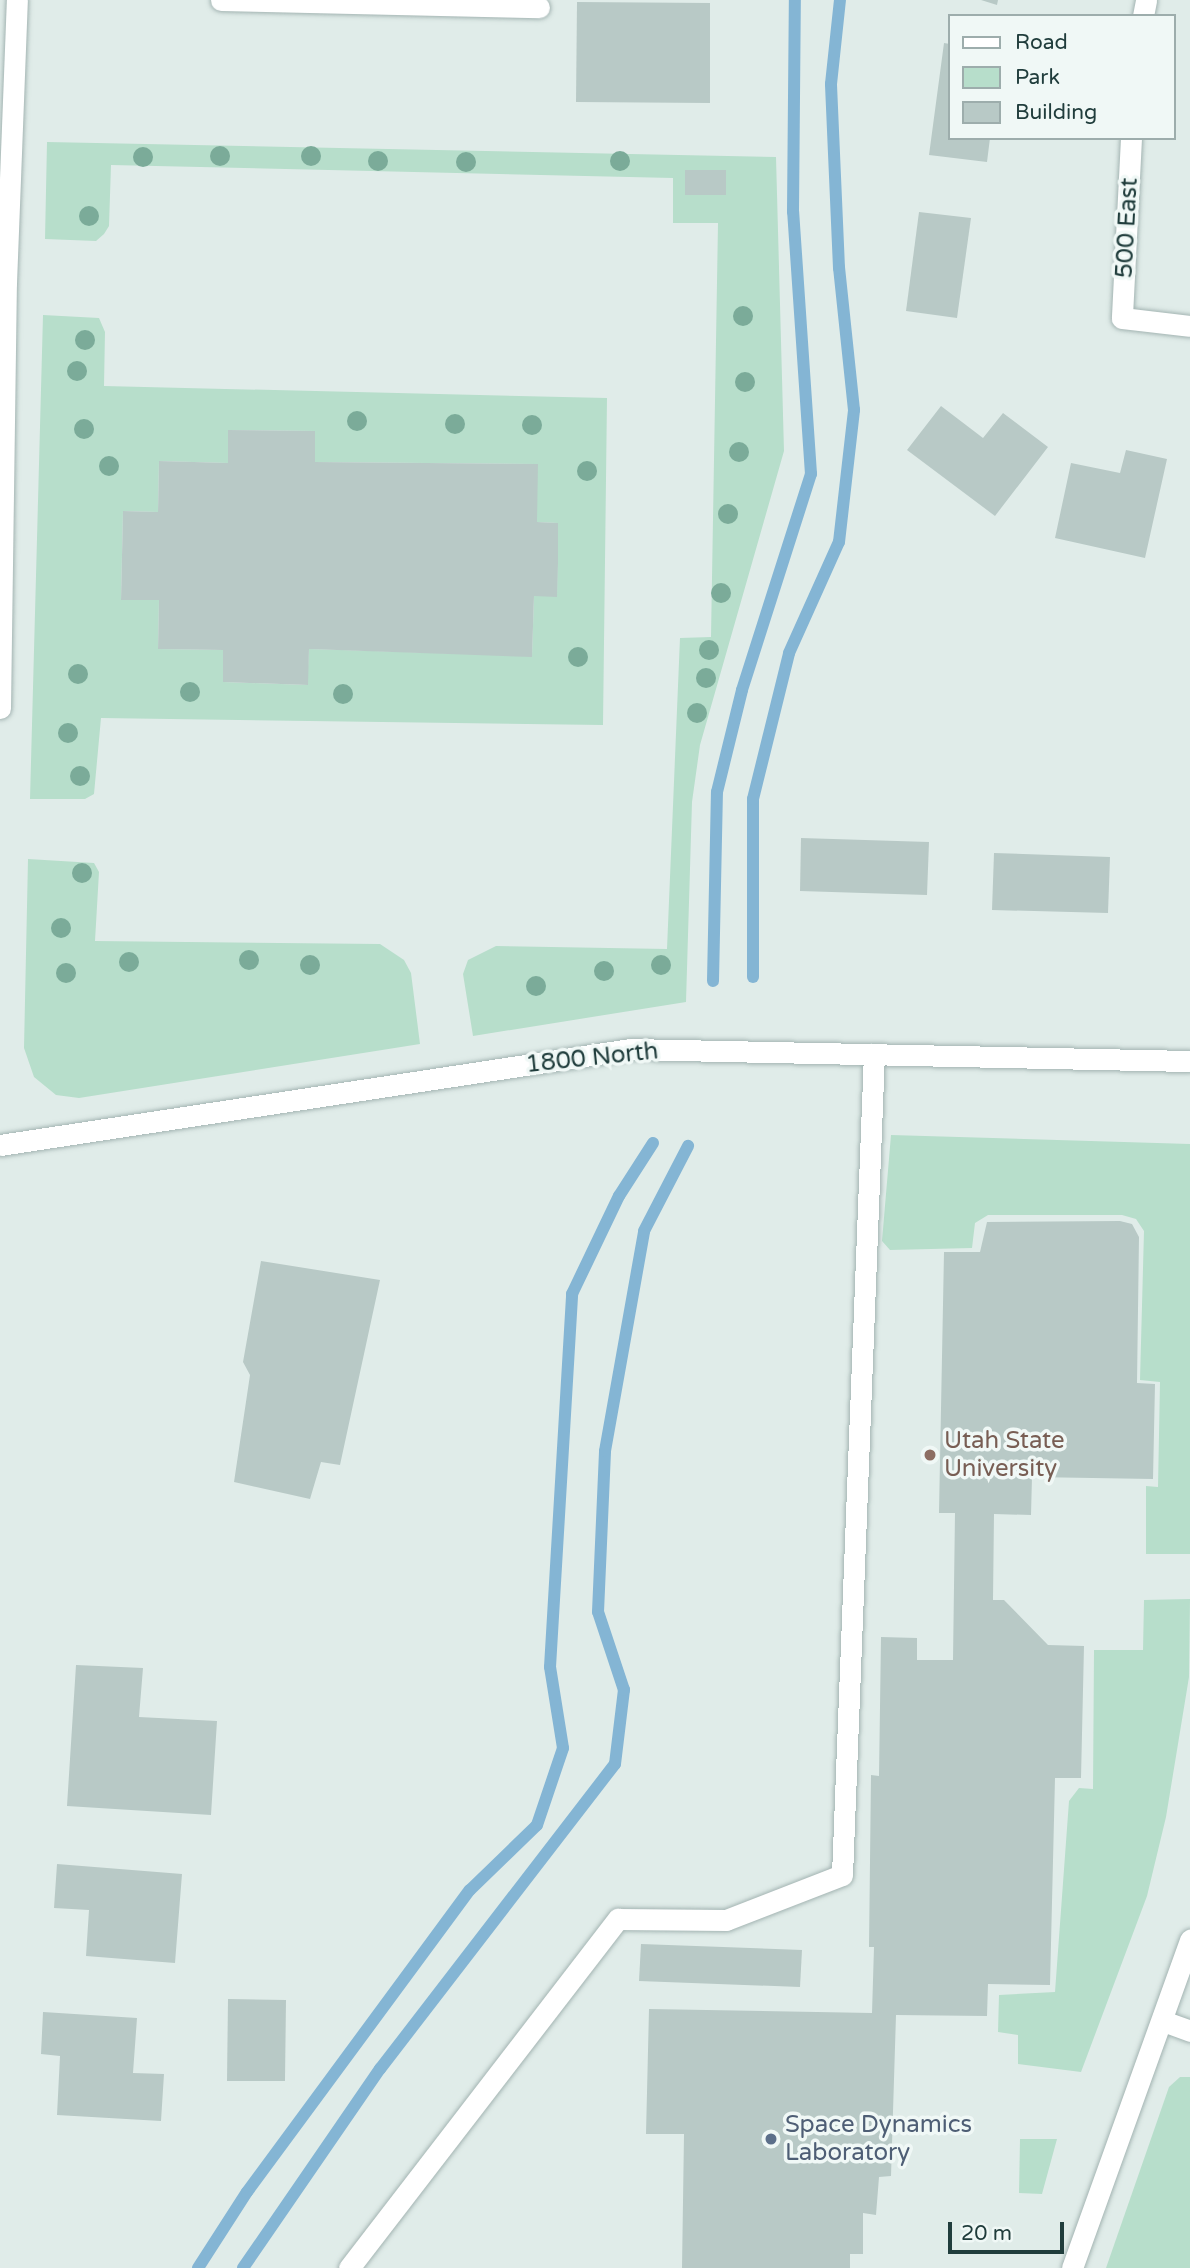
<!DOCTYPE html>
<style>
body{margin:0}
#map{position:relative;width:1190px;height:2268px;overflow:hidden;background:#e0ece9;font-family:"Varela Round",sans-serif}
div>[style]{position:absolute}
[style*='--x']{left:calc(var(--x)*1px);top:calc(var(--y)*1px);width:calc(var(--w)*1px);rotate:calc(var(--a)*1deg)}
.green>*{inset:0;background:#b7decb}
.stream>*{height:12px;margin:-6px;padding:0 6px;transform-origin:6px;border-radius:6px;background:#84b5d4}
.building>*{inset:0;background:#b8c9c6}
.roads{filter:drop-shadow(0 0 2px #a3b4b2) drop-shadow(0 0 2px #a3b4b2)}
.minor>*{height:21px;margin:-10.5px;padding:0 10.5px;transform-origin:10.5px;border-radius:10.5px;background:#fff}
.trees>*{width:20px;height:20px;margin:-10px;border-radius:50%;background:#7bab99}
.dots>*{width:19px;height:19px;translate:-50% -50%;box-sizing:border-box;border:4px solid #f0f8f6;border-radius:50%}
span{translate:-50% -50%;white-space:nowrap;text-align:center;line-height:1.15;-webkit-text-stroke:7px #f0f8f6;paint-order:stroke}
.street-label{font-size:24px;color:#203d3c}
.education-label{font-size:24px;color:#785e54}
.left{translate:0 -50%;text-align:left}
.service-label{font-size:24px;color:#4e5e75}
.legend{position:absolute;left:948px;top:14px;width:228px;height:126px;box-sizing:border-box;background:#f0f8f6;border:2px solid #9dadac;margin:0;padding:9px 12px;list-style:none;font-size:21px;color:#203d3c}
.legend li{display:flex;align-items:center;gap:14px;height:35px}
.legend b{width:35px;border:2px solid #9dadac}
.scale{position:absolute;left:948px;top:2222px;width:116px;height:32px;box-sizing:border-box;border:4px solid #203d3c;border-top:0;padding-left:9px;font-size:21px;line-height:24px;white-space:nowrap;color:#203d3c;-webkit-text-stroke:5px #f0f8f6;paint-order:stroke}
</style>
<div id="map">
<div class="green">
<i style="clip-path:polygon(47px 142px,776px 157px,784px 451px,700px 745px,692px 802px,686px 1002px,473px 1036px,463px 974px,468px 960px,496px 946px,667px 949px,680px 638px,711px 637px,718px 223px,673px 223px,673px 178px,111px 165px,109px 226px,104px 234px,96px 241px,45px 239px)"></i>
<i style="clip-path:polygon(evenodd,43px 315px,99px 318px,105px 332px,104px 386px,607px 398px,603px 725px,101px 718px,94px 794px,85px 799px,30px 799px,43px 315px,229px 430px,315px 431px,315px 462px,537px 464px,537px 522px,558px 523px,557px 596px,534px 596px,532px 656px,309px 649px,307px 685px,223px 682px,223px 650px,158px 649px,159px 600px,121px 599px,123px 511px,158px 512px,159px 461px,228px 463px,229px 430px)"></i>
<i style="clip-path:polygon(28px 859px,94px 863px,99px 872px,95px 941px,380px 944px,404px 960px,411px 973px,420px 1044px,79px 1098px,56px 1095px,34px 1077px,24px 1048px)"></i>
<i style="clip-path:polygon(891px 1135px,1190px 1144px,1190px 1554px,1146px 1554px,1146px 1486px,1158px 1487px,1160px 1382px,1140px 1380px,1144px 1231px,1136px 1219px,1122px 1215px,988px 1215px,975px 1223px,972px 1248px,890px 1250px,882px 1241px)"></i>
<i style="clip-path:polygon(1190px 1599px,1189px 1677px,1166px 1817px,1147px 1896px,1081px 2072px,1018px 2064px,1018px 2035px,998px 2032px,999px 1995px,1055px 1992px,1069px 1801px,1079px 1788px,1093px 1789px,1094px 1650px,1143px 1650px,1144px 1600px)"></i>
<i style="clip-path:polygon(1180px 2077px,1190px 2077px,1190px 2268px,1106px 2268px,1169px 2087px)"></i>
<i style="clip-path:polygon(1020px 2139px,1057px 2139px,1042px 2194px,1019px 2193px)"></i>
</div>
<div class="stream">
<i style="--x:753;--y:977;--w:178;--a:-90"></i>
<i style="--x:753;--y:799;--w:150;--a:-76.1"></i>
<i style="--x:789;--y:653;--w:122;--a:-65.8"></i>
<i style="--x:839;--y:542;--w:133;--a:-83.5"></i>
<i style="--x:854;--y:410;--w:143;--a:-96"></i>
<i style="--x:839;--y:268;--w:184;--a:-92.5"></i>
<i style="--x:831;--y:84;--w:84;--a:-83.9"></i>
<i style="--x:713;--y:981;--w:189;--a:-88.8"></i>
<i style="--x:717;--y:792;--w:105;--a:-76.2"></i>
<i style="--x:742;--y:690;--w:227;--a:-72.3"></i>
<i style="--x:811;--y:474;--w:263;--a:-93.9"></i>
<i style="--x:793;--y:212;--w:212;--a:-89.5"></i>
<i style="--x:198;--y:2268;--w:90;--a:-57.2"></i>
<i style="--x:247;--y:2192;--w:375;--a:-53.6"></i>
<i style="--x:470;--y:1890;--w:93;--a:-44.1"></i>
<i style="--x:537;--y:1825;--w:81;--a:-71.3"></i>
<i style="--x:563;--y:1748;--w:82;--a:-99.1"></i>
<i style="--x:550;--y:1667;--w:374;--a:-86.6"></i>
<i style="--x:572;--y:1294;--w:109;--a:-64.4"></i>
<i style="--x:619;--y:1196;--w:63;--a:-57.3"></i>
<i style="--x:243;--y:2268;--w:242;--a:-55.5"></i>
<i style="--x:380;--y:2069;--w:385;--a:-52.4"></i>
<i style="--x:615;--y:1764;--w:75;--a:-83.1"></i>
<i style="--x:624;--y:1690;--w:82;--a:-108.4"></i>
<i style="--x:598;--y:1612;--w:161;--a:-87.5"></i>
<i style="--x:605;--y:1451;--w:223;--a:-79.9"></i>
<i style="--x:644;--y:1231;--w:96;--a:-62.6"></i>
</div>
<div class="building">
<i style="clip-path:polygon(981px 0,998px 0,997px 5px)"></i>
<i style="clip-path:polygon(577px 2px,710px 3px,710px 103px,576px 102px)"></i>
<i style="clip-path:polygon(944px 43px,950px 44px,950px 138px,990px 138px,987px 162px,929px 155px)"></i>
<i style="clip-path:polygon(685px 170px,726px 170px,726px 195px,685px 195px)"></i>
<i style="clip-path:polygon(919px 212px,971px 218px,957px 318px,906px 311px)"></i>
<i style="clip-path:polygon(941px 406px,983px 438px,1003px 413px,1048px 447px,995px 516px,907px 450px)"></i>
<i style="clip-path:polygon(228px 430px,315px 431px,315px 462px,538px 464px,537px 522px,558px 523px,558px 563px,557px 597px,534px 596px,532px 657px,309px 649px,308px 685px,223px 682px,223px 650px,158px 649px,159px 600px,121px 600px,123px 511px,158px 512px,159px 461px,228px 463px)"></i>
<i style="clip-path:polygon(1126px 450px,1167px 459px,1145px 558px,1055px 538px,1071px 463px,1120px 473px)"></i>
<i style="clip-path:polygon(801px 838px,929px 842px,927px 895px,800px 891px)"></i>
<i style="clip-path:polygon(994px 853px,1110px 857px,1108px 913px,992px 910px)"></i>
<i style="clip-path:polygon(1120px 1221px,1132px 1224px,1139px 1237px,1137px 1383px,1155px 1384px,1153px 1479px,1032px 1477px,1031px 1515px,994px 1514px,993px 1600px,1004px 1600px,1048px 1645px,1084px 1646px,1081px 1778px,1055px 1778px,1050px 1985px,988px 1984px,987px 2016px,896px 2015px,891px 2176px,879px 2177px,876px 2215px,863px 2213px,863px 2254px,850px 2254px,850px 2268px,682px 2268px,684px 2134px,646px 2134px,649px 2009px,872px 2013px,874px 1947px,869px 1947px,871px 1775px,879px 1776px,881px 1637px,917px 1638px,917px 1660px,953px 1660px,955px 1513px,939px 1513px,944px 1252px,980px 1252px,987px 1222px)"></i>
<i style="clip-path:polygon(261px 1261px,380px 1280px,340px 1465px,321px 1462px,310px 1499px,234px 1482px,250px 1375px,243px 1362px)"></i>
<i style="clip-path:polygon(76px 1665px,143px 1668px,139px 1717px,217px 1721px,211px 1815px,67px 1806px)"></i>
<i style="clip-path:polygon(57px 1864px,182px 1874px,175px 1963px,86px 1956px,89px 1910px,54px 1908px)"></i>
<i style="clip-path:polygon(641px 1944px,802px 1950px,800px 1987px,639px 1981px)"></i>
<i style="clip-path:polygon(228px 1999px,286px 2000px,285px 2081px,227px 2081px)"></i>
<i style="clip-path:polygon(43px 2012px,137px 2018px,133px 2073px,164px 2074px,161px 2121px,57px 2115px,60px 2056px,41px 2054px)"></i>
</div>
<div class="roads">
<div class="minor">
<i style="--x:221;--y:0;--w:318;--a:1.3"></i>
<i style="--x:1143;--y:16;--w:16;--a:-79"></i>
<i style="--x:1131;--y:138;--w:180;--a:92.9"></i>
<i style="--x:1122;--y:318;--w:68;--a:6.7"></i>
<i style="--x:0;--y:708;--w:425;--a:-89.2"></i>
<i style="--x:6;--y:283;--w:283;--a:-87.8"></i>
<i style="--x:0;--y:1145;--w:637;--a:-8.66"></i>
<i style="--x:630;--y:1049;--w:560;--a:1.23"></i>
<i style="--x:1163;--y:2021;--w:29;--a:20"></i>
<i style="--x:349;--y:2268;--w:441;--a:-52.4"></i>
<i style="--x:618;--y:1919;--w:108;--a:0.5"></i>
<i style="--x:726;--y:1920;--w:124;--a:-21.2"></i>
<i style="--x:842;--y:1875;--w:822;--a:-87.77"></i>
<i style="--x:1072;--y:2268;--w:349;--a:-70.2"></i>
</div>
</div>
<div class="trees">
<i style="left:220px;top:156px"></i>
<i style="left:311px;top:156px"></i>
<i style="left:143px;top:157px"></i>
<i style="left:378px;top:161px"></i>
<i style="left:620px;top:161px"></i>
<i style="left:466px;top:162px"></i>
<i style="left:89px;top:216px"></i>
<i style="left:743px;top:316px"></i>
<i style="left:85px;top:340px"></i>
<i style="left:77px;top:371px"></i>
<i style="left:745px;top:382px"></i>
<i style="left:357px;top:421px"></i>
<i style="left:455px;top:424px"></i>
<i style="left:532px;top:425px"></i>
<i style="left:84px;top:429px"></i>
<i style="left:739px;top:452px"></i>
<i style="left:109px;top:466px"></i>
<i style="left:587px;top:471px"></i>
<i style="left:728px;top:514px"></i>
<i style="left:721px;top:593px"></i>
<i style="left:709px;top:650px"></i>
<i style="left:578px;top:657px"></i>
<i style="left:78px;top:674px"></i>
<i style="left:706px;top:678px"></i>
<i style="left:190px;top:692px"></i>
<i style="left:343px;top:694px"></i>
<i style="left:697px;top:713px"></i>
<i style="left:68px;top:733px"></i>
<i style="left:80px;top:776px"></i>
<i style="left:82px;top:873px"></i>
<i style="left:61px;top:928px"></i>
<i style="left:249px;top:960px"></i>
<i style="left:129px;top:962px"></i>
<i style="left:310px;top:965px"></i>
<i style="left:661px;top:965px"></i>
<i style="left:604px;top:971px"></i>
<i style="left:66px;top:973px"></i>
<i style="left:536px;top:986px"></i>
</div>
<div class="dots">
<i style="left:930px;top:1455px;background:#8d6e63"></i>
<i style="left:771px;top:2139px;background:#5c6f8a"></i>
</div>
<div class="street-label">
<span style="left:1127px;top:228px;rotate:-87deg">500 East</span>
<span style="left:592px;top:1058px;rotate:-6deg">1800 North</span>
</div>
<div class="education-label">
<span class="left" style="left:944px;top:1455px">Utah State<br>University</span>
</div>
<div class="service-label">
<span class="left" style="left:785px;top:2139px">Space Dynamics<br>Laboratory</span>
</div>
<ul class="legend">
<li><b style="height:9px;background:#fff"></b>Road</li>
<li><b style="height:19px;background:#b7decb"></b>Park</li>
<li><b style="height:19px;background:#b8c9c6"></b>Building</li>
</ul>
<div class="scale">20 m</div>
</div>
